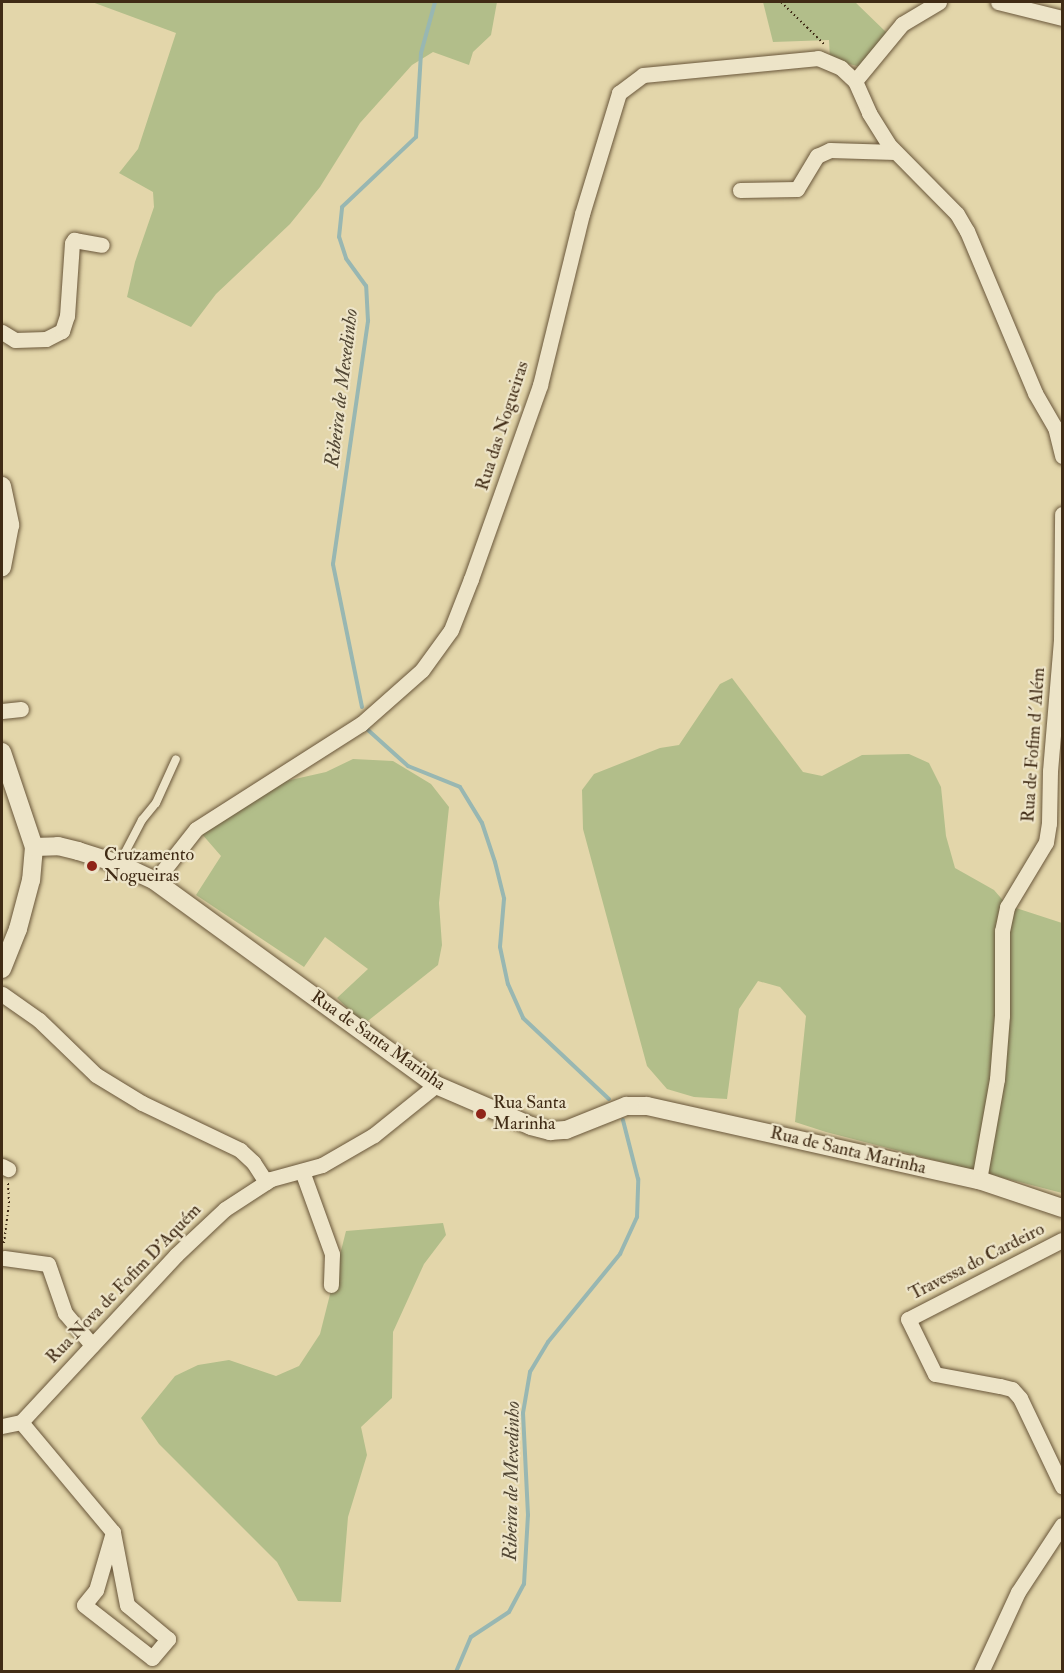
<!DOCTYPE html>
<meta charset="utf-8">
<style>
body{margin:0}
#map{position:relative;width:1064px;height:1673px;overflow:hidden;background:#e3d6aa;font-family:"IM FELL Double Pica",serif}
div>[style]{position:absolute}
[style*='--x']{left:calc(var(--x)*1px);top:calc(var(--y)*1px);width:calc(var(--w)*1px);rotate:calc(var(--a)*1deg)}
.green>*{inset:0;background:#b2be8a}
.stream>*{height:4px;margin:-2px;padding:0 2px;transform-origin:2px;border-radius:2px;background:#98b7b2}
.path>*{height:2px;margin-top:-1px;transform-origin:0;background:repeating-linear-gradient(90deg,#402b15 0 1.5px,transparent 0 4.5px)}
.roads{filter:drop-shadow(0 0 2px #69563a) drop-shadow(0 0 2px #69563a)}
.service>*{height:8px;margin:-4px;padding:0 4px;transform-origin:4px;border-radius:4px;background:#ede4c8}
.minor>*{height:15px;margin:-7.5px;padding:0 7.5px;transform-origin:7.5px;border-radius:7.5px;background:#ede4c8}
.tertiary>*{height:18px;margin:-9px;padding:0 9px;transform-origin:9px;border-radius:9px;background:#ede4c8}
.dots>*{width:16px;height:16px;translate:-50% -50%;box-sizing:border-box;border:3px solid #ede4c8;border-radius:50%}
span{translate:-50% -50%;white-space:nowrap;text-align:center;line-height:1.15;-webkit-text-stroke:4.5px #ede4c8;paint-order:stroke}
.street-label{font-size:18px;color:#402b15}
.poi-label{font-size:18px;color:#402b15}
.left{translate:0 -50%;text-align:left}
.water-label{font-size:20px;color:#524734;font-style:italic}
.frame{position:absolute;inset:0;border:3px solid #402b15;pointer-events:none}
</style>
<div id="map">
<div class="green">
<i style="clip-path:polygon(92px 2px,497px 2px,491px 35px,473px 52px,469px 65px,433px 52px,412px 65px,360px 123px,320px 187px,290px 224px,216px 294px,191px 327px,127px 297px,135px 262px,154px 207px,153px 192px,119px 173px,138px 149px,176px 33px)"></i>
<i style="clip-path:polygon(763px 2px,855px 2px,887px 33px,861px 67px,830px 59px,829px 40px,773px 42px)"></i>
<i style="clip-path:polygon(732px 678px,803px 772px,822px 776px,862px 755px,909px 754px,929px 763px,941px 787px,946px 836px,955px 868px,994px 890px,1007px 905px,1062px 923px,1062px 1193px,826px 1132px,795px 1122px,806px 1016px,780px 987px,758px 981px,739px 1009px,727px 1099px,694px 1097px,667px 1089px,647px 1066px,583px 829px,582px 790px,594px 774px,660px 748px,679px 745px,720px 684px)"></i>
<i style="clip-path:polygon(353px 759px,393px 761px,431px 784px,449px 807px,439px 903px,442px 945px,438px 965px,364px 1024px,337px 998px,368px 969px,325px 937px,304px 967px,196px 895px,221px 856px,201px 833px,286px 781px,326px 772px)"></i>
<i style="clip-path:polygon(443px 1223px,446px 1235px,424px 1264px,393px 1332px,392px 1398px,361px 1427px,367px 1455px,348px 1517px,341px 1602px,298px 1601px,277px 1562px,159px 1444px,141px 1418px,175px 1376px,198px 1365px,229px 1360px,276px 1376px,299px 1366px,320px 1334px,346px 1231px)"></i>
</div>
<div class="stream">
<i style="--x:362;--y:707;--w:146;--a:-101.5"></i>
<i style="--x:333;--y:564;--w:246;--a:-81.8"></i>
<i style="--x:368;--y:321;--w:35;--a:-93"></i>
<i style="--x:366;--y:286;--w:34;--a:-126"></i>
<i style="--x:346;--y:258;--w:22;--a:-108"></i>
<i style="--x:339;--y:237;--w:30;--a:-84"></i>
<i style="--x:342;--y:207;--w:102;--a:-43.4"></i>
<i style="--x:416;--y:137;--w:84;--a:-86.6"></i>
<i style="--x:421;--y:53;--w:53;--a:-74.6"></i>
<i style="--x:368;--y:730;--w:54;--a:42"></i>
<i style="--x:408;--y:766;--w:56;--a:22"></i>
<i style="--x:460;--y:787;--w:42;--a:58.6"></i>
<i style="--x:482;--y:823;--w:41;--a:71.6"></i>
<i style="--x:495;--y:862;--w:38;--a:76"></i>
<i style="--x:504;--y:899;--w:48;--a:94.8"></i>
<i style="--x:500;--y:947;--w:38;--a:78"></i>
<i style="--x:508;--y:984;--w:37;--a:66"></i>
<i style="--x:523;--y:1018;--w:118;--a:43.3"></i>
<i style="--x:456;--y:1672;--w:38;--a:-67"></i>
<i style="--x:471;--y:1637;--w:45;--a:-33.3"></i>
<i style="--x:509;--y:1612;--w:32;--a:-62"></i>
<i style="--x:524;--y:1584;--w:69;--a:-86.7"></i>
<i style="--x:528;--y:1515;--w:102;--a:-92.8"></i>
<i style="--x:523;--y:1413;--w:42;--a:-80.3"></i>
<i style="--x:530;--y:1372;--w:35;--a:-59"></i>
<i style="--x:548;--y:1342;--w:114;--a:-50.7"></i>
<i style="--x:620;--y:1254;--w:41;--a:-65.3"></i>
<i style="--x:637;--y:1217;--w:38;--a:-88"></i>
<i style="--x:638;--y:1179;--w:61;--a:-104.3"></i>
</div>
<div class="path">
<i style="--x:781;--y:2;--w:63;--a:44.4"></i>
<i style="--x:4;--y:1243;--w:40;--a:-82.9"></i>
<i style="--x:9;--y:1203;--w:20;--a:-93"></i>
</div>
<div class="roads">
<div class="service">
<i style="--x:119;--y:864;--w:50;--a:-62.4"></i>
<i style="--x:142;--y:820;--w:22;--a:-51"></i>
<i style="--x:156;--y:803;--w:48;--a:-65.6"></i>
</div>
<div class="minor">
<i style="--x:998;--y:2;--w:66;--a:14"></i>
<i style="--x:855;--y:81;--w:74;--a:-50.5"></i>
<i style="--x:902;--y:24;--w:43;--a:-30.7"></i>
<i style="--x:740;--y:190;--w:57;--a:-1"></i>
<i style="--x:797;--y:189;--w:39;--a:-59"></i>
<i style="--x:817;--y:156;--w:14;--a:-25"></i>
<i style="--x:830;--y:150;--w:65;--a:1.8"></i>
<i style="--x:2;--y:332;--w:15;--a:32"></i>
<i style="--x:15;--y:340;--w:31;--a:-2"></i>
<i style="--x:46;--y:339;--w:18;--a:-27"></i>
<i style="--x:62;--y:331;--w:16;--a:-72"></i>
<i style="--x:67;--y:316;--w:73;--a:-86.1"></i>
<i style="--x:72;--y:243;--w:4;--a:-56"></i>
<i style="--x:74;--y:240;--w:28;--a:10"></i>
<i style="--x:2;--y:711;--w:19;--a:-6"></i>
<i style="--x:155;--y:881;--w:66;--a:-51.7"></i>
<i style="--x:196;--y:829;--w:196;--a:-32.5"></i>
<i style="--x:361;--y:724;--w:81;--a:-41.5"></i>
<i style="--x:422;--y:670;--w:49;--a:-54.1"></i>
<i style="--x:451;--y:630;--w:55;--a:-68.6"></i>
<i style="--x:471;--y:579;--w:206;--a:-70.4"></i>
<i style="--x:540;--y:385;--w:176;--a:-76.2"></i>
<i style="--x:582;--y:214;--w:127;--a:-73"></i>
<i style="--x:619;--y:93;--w:30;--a:-37"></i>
<i style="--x:643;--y:75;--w:176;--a:-5.5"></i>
<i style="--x:818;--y:58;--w:25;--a:23"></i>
<i style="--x:841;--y:68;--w:19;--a:43"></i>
<i style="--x:855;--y:81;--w:35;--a:66"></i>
<i style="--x:869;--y:113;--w:36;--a:58"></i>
<i style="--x:888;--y:144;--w:98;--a:45.4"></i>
<i style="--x:957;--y:214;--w:20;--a:60"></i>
<i style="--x:967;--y:231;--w:176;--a:67.2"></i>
<i style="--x:1035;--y:393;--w:39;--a:60"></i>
<i style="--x:1055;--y:427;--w:30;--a:76"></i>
<i style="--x:2;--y:994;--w:45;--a:35.1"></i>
<i style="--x:39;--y:1020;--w:79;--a:44"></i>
<i style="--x:96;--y:1075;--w:54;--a:31.3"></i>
<i style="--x:142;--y:1103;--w:109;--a:25.6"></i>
<i style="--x:240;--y:1150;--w:18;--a:43"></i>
<i style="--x:253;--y:1162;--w:24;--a:57"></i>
<i style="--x:2;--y:1166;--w:7;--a:27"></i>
<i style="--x:302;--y:1171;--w:88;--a:70.1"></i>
<i style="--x:332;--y:1254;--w:31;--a:92"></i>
<i style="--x:979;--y:1180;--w:103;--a:-79.9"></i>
<i style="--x:997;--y:1079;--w:63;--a:-85.5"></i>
<i style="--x:1002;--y:1016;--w:85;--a:-90"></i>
<i style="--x:1002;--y:931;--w:25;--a:-78"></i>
<i style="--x:1007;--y:907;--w:76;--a:-59"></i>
<i style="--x:1046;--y:842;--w:19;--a:-81"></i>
<i style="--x:1049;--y:823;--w:52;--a:-88.9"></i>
<i style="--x:1050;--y:771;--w:131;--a:-85.2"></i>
<i style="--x:1061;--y:640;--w:126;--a:-89.5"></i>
<i style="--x:1062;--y:1240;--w:173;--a:152.8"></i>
<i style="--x:908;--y:1319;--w:61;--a:63.9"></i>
<i style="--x:935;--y:1374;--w:66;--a:10.5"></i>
<i style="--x:1000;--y:1386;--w:12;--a:14"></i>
<i style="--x:1012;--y:1389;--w:12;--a:48"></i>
<i style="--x:1020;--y:1398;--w:98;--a:64.5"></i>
<i style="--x:4;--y:1258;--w:44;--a:7.8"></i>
<i style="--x:48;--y:1264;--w:52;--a:70.9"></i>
<i style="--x:65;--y:1313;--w:42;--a:49.8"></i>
<i style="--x:21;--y:1422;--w:143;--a:50.1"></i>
<i style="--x:113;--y:1532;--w:60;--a:106.3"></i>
<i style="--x:96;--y:1590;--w:19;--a:129"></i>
<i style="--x:84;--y:1605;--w:86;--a:37.9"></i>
<i style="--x:152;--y:1658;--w:25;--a:-50"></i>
<i style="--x:168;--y:1639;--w:53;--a:-140.3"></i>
<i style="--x:127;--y:1605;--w:74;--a:-100.9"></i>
<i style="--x:2;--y:1426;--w:19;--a:-12"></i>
<i style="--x:21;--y:1422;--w:228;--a:-47.1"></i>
<i style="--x:176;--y:1255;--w:67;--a:-43.2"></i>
<i style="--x:225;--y:1209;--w:55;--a:-33.1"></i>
<i style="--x:271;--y:1179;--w:53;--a:-15.4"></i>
<i style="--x:322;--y:1165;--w:60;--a:-30"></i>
<i style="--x:374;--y:1135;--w:80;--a:-38.9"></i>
<i style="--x:981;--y:1672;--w:88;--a:-65.2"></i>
<i style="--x:1018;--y:1592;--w:80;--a:-56.7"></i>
</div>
<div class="tertiary">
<i style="--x:2;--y:486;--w:40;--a:78"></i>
<i style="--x:10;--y:525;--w:43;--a:100.8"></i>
<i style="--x:2;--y:752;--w:100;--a:71.4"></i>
<i style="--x:34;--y:847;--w:33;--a:95"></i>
<i style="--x:31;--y:880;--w:51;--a:104.9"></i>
<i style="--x:18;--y:929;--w:43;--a:111.8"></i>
<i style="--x:34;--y:847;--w:24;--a:-2"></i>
<i style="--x:58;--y:846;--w:21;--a:14"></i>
<i style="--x:78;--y:851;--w:43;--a:17.6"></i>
<i style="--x:119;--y:864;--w:40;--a:25"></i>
<i style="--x:155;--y:881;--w:347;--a:36"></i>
<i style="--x:436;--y:1085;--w:103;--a:23.3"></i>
<i style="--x:531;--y:1126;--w:20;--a:15"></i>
<i style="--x:550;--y:1131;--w:16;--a:-4"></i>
<i style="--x:566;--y:1130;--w:65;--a:-21.8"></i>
<i style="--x:626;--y:1106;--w:21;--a:0"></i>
<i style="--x:647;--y:1106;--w:340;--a:12.6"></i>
<i style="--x:979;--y:1180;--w:88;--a:18.6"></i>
</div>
</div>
<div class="dots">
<i style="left:92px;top:866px;background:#8f2418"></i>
<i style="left:481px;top:1114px;background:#8f2418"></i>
</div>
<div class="street-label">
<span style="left:503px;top:426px;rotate:-72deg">Rua das Nogueiras</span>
<span style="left:1034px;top:745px;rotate:-86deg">Rua de Fofim d´Além</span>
<span style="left:378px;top:1041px;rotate:35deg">Rua de Santa Marinha</span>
<span style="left:848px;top:1151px;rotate:13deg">Rua de Santa Marinha</span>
<span style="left:977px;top:1262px;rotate:-27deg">Travessa do Cardeiro</span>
<span style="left:124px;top:1284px;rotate:-46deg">Rua Nova de Fofim D'Aquém</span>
</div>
<div class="poi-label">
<span class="left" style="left:104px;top:866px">Cruzamento<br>Nogueiras</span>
<span class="left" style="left:493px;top:1114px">Rua Santa<br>Marinha</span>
</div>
<div class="water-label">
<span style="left:341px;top:388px;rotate:-83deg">Ribeira de Mexedinho</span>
<span style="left:511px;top:1481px;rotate:-89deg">Ribeira de Mexedinho</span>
</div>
<div class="frame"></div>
</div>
